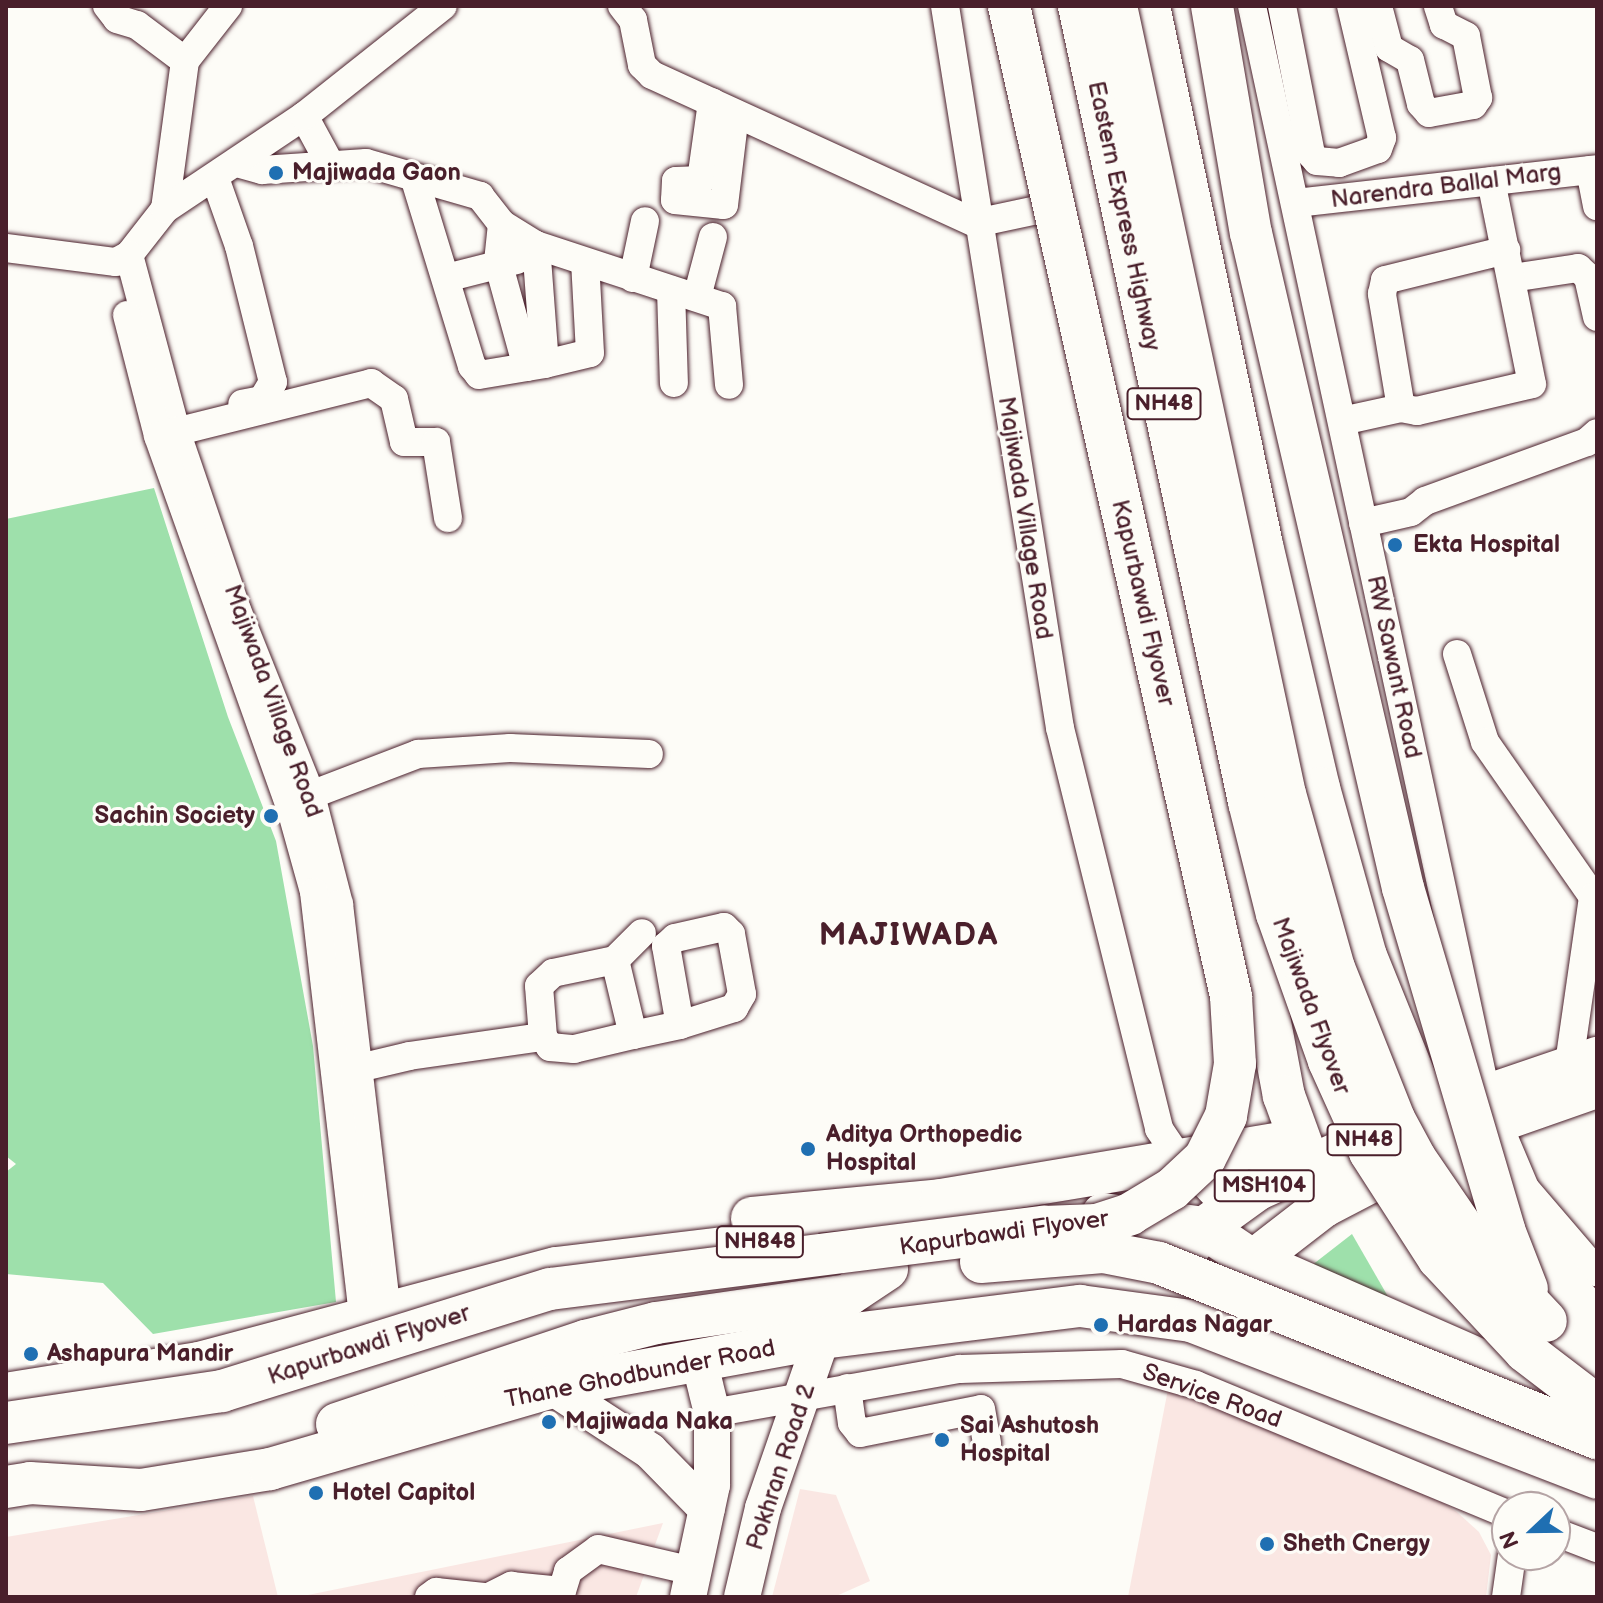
<!DOCTYPE html>
<style>
body{margin:0}
#map{position:relative;width:1603px;height:1603px;overflow:hidden;background:#fdfcf7;font-family:"Balsamiq Sans",sans-serif}
div>[style]{position:absolute}
[style*='--x']{left:calc(var(--x)*1px);top:calc(var(--y)*1px);width:calc(var(--w)*1px);rotate:calc(var(--a)*1deg)}
.built>*{inset:0;background:#fae7e3}
.green>*{inset:0;background:#9ee0ab}
.roads{filter:drop-shadow(0 0 2px #4a1f2b) drop-shadow(0 0 2px #4a1f2b)}
.minor>*{height:28px;margin:-14px;padding:0 14px;transform-origin:14px;border-radius:14px;background:#fdfcf7}
.major>*{height:36px;margin:-18px;padding:0 18px;transform-origin:18px;border-radius:18px;background:#fdfcf7}
.highway>*{height:42px;margin:-21px;padding:0 21px;transform-origin:21px;border-radius:21px;background:#fdfcf7}
.bridges{filter:drop-shadow(0 0 2px #4a1f2b) drop-shadow(0 0 2px #4a1f2b)}
.highway-bridge>*{height:42px;margin:-21px;padding:0 21px;transform-origin:21px;border-radius:21px;background:#fdfcf7}
.dots>*{width:22px;height:22px;translate:-50% -50%;box-sizing:border-box;border:4px solid #fdfcf7;border-radius:50%}
span{translate:-50% -50%;white-space:nowrap;text-align:center;line-height:1.15;-webkit-text-stroke:6px #fdfcf7;paint-order:stroke}
.shield-label span{padding:2px 6px;background:#fdfcf7;border:2px solid;border-radius:6px;-webkit-text-stroke-width:0}
.shield-label{font-size:22px;color:#4a1f2b;font-weight:700}
.poi-label{font-size:24px;color:#4a1f2b;font-weight:700}
.left{translate:0 -50%;text-align:left}
.right{translate:-100% -50%;text-align:right}
.street-label{font-size:24px;color:#4a1f2b}
.district-label{font-size:32px;color:#4a1f2b;font-weight:700;letter-spacing:2px}
.frame{position:absolute;inset:0;border:8px solid #4a1f2b;pointer-events:none}
.north{position:absolute;left:1491px;top:1491px;width:80px;height:80px;box-sizing:border-box;background:#fdfcf7;border:2px solid #b5a4a5;border-radius:50%;rotate:248deg;font-size:22px;font-weight:700;line-height:32px;text-align:center;color:#4a1f2b}
.north::after{content:'';display:block;margin:auto;width:28px;height:36px;background:#1f6fb2;clip-path:polygon(50% 0,100% 100%,50% 72%,0 100%)}
</style>
<div id="map">
<div class="built">
<i style="clip-path:polygon(1169px 1384px,1425px 1491px,1457px 1512px,1479px 1532px,1491px 1555px,1486px 1597px,1128px 1597px)"></i>
<i style="clip-path:polygon(800px 1489px,836px 1495px,870px 1581px,834px 1597px,772px 1597px)"></i>
<i style="clip-path:polygon(253px 1496px,278px 1597px,6px 1597px,6px 1537px)"></i>
<i style="clip-path:polygon(663px 1523px,636px 1597px,298px 1597px)"></i>
</div>
<div class="green">
<i style="clip-path:polygon(154px 488px,228px 717px,276px 841px,313px 1046px,336px 1302px,153px 1334px,103px 1283px,6px 1274px,6px 1172px,16px 1164px,6px 1156px,6px 519px)"></i>
<i style="clip-path:polygon(1352px 1234px,1394px 1307px,1307px 1269px)"></i>
</div>
<div class="roads">
<div class="minor">
<i style="--x:107;--y:6;--w:16;--a:52"></i>
<i style="--x:117;--y:19;--w:21;--a:17"></i>
<i style="--x:137;--y:25;--w:60;--a:36.9"></i>
<i style="--x:185;--y:61;--w:149;--a:97.7"></i>
<i style="--x:622;--y:6;--w:18;--a:52"></i>
<i style="--x:633;--y:20;--w:46;--a:78.7"></i>
<i style="--x:642;--y:65;--w:14;--a:45"></i>
<i style="--x:652;--y:75;--w:356;--a:24.6"></i>
<i style="--x:945;--y:6;--w:731;--a:80.95"></i>
<i style="--x:1060;--y:728;--w:413;--a:76.1"></i>
<i style="--x:1159;--y:1129;--w:29;--a:56"></i>
<i style="--x:1175;--y:1153;--w:79;--a:46.5"></i>
<i style="--x:1252;--y:6;--w:1112;--a:77.85"></i>
<i style="--x:1282;--y:6;--w:151;--a:78.9"></i>
<i style="--x:1311;--y:154;--w:9;--a:49"></i>
<i style="--x:1317;--y:161;--w:22;--a:5"></i>
<i style="--x:1339;--y:163;--w:41;--a:-19.7"></i>
<i style="--x:1378;--y:149;--w:12;--a:-70"></i>
<i style="--x:1382;--y:138;--w:136;--a:-103.2"></i>
<i style="--x:1378;--y:6;--w:43;--a:75.3"></i>
<i style="--x:1389;--y:48;--w:24;--a:30"></i>
<i style="--x:1410;--y:60;--w:45;--a:76"></i>
<i style="--x:1421;--y:104;--w:12;--a:48"></i>
<i style="--x:1429;--y:113;--w:45;--a:-10.3"></i>
<i style="--x:1473;--y:105;--w:9;--a:-54"></i>
<i style="--x:1478;--y:98;--w:63;--a:-101"></i>
<i style="--x:1466;--y:36;--w:25;--a:-153"></i>
<i style="--x:1444;--y:25;--w:20;--a:-108"></i>
<i style="--x:185;--y:61;--w:70;--a:-52"></i>
<i style="--x:712;--y:102;--w:79;--a:98"></i>
<i style="--x:701;--y:180;--w:25;--a:178"></i>
<i style="--x:676;--y:181;--w:19;--a:93"></i>
<i style="--x:675;--y:200;--w:49;--a:5.8"></i>
<i style="--x:724;--y:205;--w:92;--a:-83.1"></i>
<i style="--x:304;--y:116;--w:52;--a:61.5"></i>
<i style="--x:237;--y:163;--w:26;--a:16"></i>
<i style="--x:262;--y:170;--w:104;--a:-3.9"></i>
<i style="--x:366;--y:163;--w:119;--a:16.1"></i>
<i style="--x:480;--y:196;--w:36;--a:52"></i>
<i style="--x:502;--y:224;--w:40;--a:32"></i>
<i style="--x:536;--y:245;--w:196;--a:18.2"></i>
<i style="--x:722;--y:306;--w:79;--a:84.9"></i>
<i style="--x:1590;--y:170;--w:37;--a:79"></i>
<i style="--x:215;--y:178;--w:72;--a:70.6"></i>
<i style="--x:239;--y:246;--w:140;--a:76"></i>
<i style="--x:273;--y:382;--w:21;--a:121"></i>
<i style="--x:262;--y:400;--w:20;--a:169"></i>
<i style="--x:415;--y:180;--w:195;--a:73"></i>
<i style="--x:472;--y:366;--w:11;--a:52"></i>
<i style="--x:479;--y:375;--w:67;--a:-9.5"></i>
<i style="--x:1296;--y:203;--w:303;--a:-6.4"></i>
<i style="--x:976;--y:223;--w:96;--a:-12"></i>
<i style="--x:502;--y:224;--w:38;--a:96"></i>
<i style="--x:498;--y:262;--w:109;--a:74.6"></i>
<i style="--x:536;--y:245;--w:119;--a:85.7"></i>
<i style="--x:545;--y:364;--w:46;--a:-13.7"></i>
<i style="--x:590;--y:353;--w:91;--a:-93.1"></i>
<i style="--x:6;--y:248;--w:111;--a:7.3"></i>
<i style="--x:116;--y:262;--w:15;--a:-28"></i>
<i style="--x:129;--y:255;--w:58;--a:-52"></i>
<i style="--x:165;--y:209;--w:167;--a:-33.8"></i>
<i style="--x:304;--y:116;--w:177;--a:-38.4"></i>
<i style="--x:129;--y:255;--w:182;--a:75"></i>
<i style="--x:176;--y:431;--w:189;--a:71.2"></i>
<i style="--x:237;--y:610;--w:199;--a:68.2"></i>
<i style="--x:311;--y:795;--w:113;--a:75.6"></i>
<i style="--x:339;--y:904;--w:409;--a:83.3"></i>
<i style="--x:454;--y:276;--w:65;--a:-14.3"></i>
<i style="--x:633;--y:278;--w:58;--a:-78.1"></i>
<i style="--x:1512;--y:278;--w:67;--a:-8.6"></i>
<i style="--x:1578;--y:268;--w:13;--a:42"></i>
<i style="--x:1588;--y:277;--w:41;--a:77.3"></i>
<i style="--x:671;--y:290;--w:93;--a:88.2"></i>
<i style="--x:697;--y:297;--w:62;--a:-75.1"></i>
<i style="--x:127;--y:315;--w:125;--a:75.6"></i>
<i style="--x:158;--y:436;--w:400;--a:70.4"></i>
<i style="--x:292;--y:813;--w:82;--a:74.4"></i>
<i style="--x:314;--y:892;--w:428;--a:83.4"></i>
<i style="--x:1401;--y:408;--w:116;--a:-99.5"></i>
<i style="--x:1382;--y:294;--w:14;--a:-78"></i>
<i style="--x:1385;--y:280;--w:125;--a:-13.9"></i>
<i style="--x:1342;--y:421;--w:60;--a:-12.4"></i>
<i style="--x:1401;--y:408;--w:16;--a:11"></i>
<i style="--x:1417;--y:411;--w:118;--a:-13.2"></i>
<i style="--x:1532;--y:384;--w:207;--a:-101.4"></i>
<i style="--x:159;--y:436;--w:219;--a:-14"></i>
<i style="--x:371;--y:383;--w:28;--a:35"></i>
<i style="--x:394;--y:399;--w:44;--a:76.9"></i>
<i style="--x:404;--y:442;--w:32;--a:0"></i>
<i style="--x:436;--y:442;--w:77;--a:81"></i>
<i style="--x:1363;--y:523;--w:49;--a:-12.9"></i>
<i style="--x:1411;--y:512;--w:18;--a:-38"></i>
<i style="--x:1425;--y:501;--w:172;--a:-20"></i>
<i style="--x:1587;--y:442;--w:13;--a:-42"></i>
<i style="--x:1457;--y:654;--w:92;--a:72.3"></i>
<i style="--x:1485;--y:742;--w:189;--a:55.1"></i>
<i style="--x:1593;--y:897;--w:169;--a:98.2"></i>
<i style="--x:295;--y:801;--w:132;--a:-20.9"></i>
<i style="--x:418;--y:754;--w:92;--a:-3.7"></i>
<i style="--x:510;--y:748;--w:139;--a:2.5"></i>
<i style="--x:615;--y:960;--w:38;--a:-45"></i>
<i style="--x:633;--y:1035;--w:48;--a:-12"></i>
<i style="--x:680;--y:1025;--w:57;--a:-17.5"></i>
<i style="--x:734;--y:1008;--w:16;--a:-60"></i>
<i style="--x:742;--y:994;--w:61;--a:-100.4"></i>
<i style="--x:731;--y:934;--w:10;--a:-135"></i>
<i style="--x:724;--y:927;--w:50;--a:167.3"></i>
<i style="--x:675;--y:938;--w:12;--a:138"></i>
<i style="--x:666;--y:946;--w:80;--a:80"></i>
<i style="--x:342;--y:1072;--w:69;--a:-13.4"></i>
<i style="--x:409;--y:1056;--w:135;--a:-8.1"></i>
<i style="--x:543;--y:1037;--w:12;--a:55"></i>
<i style="--x:550;--y:1047;--w:24;--a:5"></i>
<i style="--x:574;--y:1049;--w:61;--a:-13.3"></i>
<i style="--x:633;--y:1035;--w:77;--a:-103.5"></i>
<i style="--x:615;--y:960;--w:63;--a:168.2"></i>
<i style="--x:553;--y:973;--w:19;--a:137"></i>
<i style="--x:539;--y:986;--w:51;--a:85.5"></i>
<i style="--x:1498;--y:1124;--w:69;--a:67.1"></i>
<i style="--x:1525;--y:1188;--w:111;--a:49.4"></i>
<i style="--x:847;--y:1388;--w:35;--a:82"></i>
<i style="--x:852;--y:1423;--w:13;--a:51"></i>
<i style="--x:860;--y:1433;--w:123;--a:-11.2"></i>
<i style="--x:981;--y:1409;--w:35;--a:80"></i>
<i style="--x:712;--y:1413;--w:252;--a:-10.1"></i>
<i style="--x:960;--y:1369;--w:162;--a:-1.8"></i>
<i style="--x:1122;--y:1364;--w:77;--a:15.8"></i>
<i style="--x:1196;--y:1385;--w:337;--a:22.5"></i>
<i style="--x:1555;--y:1532;--w:45;--a:20.9"></i>
<i style="--x:429;--y:1597;--w:9;--a:-36"></i>
<i style="--x:436;--y:1592;--w:48;--a:5.9"></i>
<i style="--x:489;--y:1597;--w:25;--a:-27"></i>
<i style="--x:511;--y:1586;--w:51;--a:5.6"></i>
<i style="--x:562;--y:1591;--w:21;--a:-73"></i>
<i style="--x:568;--y:1571;--w:37;--a:-36"></i>
<i style="--x:598;--y:1549;--w:98;--a:13"></i>
<i style="--x:1506;--y:1597;--w:42;--a:-81.9"></i>
</div>
<div class="major">
<i style="--x:1438;--y:1109;--w:168;--a:-18.8"></i>
<i style="--x:1451;--y:1141;--w:155;--a:-19.3"></i>
<i style="--x:552;--y:1387;--w:117;--a:33.1"></i>
<i style="--x:650;--y:1451;--w:81;--a:45.5"></i>
<i style="--x:688;--y:1597;--w:115;--a:-77.9"></i>
<i style="--x:712;--y:1485;--w:72;--a:-90"></i>
<i style="--x:712;--y:1413;--w:55;--a:-103.8"></i>
<i style="--x:742;--y:1597;--w:91;--a:-76.7"></i>
<i style="--x:763;--y:1508;--w:180;--a:-70.9"></i>
</div>
<div class="highway">
<i style="--x:1046;--y:6;--w:932;--a:77.35"></i>
<i style="--x:1250;--y:915;--w:184;--a:79.4"></i>
<i style="--x:1284;--y:1096;--w:117;--a:70"></i>
<i style="--x:1149;--y:6;--w:551;--a:78.16"></i>
<i style="--x:1262;--y:545;--w:250;--a:76.8"></i>
<i style="--x:1319;--y:788;--w:174;--a:74.4"></i>
<i style="--x:1366;--y:956;--w:168;--a:68"></i>
<i style="--x:1429;--y:1112;--w:43;--a:56.3"></i>
<i style="--x:1453;--y:1148;--w:227;--a:50.7"></i>
<i style="--x:1103;--y:1214;--w:102;--a:7.9"></i>
<i style="--x:1204;--y:1228;--w:55;--a:34"></i>
<i style="--x:1250;--y:1259;--w:353;--a:23.7"></i>
<i style="--x:752;--y:1218;--w:190;--a:-5.4"></i>
<i style="--x:941;--y:1200;--w:362;--a:-9.5"></i>
<i style="--x:1188;--y:1249;--w:26;--a:-53"></i>
<i style="--x:1204;--y:1228;--w:67;--a:-35.8"></i>
<i style="--x:1258;--y:1189;--w:152;--a:-24"></i>
<i style="--x:1236;--y:1274;--w:111;--a:-37.7"></i>
<i style="--x:1324;--y:1206;--w:106;--a:-27.5"></i>
<i style="--x:1546;--y:1321;--w:67;--a:40.8"></i>
<i style="--x:6;--y:1394;--w:195;--a:-9.1"></i>
<i style="--x:199;--y:1363;--w:369;--a:-14.9"></i>
<i style="--x:556;--y:1268;--w:244;--a:-6.8"></i>
<i style="--x:337;--y:1424;--w:262;--a:-18.5"></i>
<i style="--x:585;--y:1341;--w:73;--a:-14.2"></i>
<i style="--x:656;--y:1323;--w:194;--a:-8.3"></i>
<i style="--x:848;--y:1295;--w:47;--a:-33.7"></i>
<i style="--x:6;--y:1487;--w:24;--a:-9"></i>
<i style="--x:30;--y:1483;--w:111;--a:3.6"></i>
<i style="--x:141;--y:1490;--w:131;--a:-9.2"></i>
<i style="--x:270;--y:1469;--w:294;--a:-16.2"></i>
<i style="--x:552;--y:1387;--w:274;--a:-10.3"></i>
<i style="--x:822;--y:1338;--w:260;--a:-7.1"></i>
<i style="--x:1080;--y:1306;--w:112;--a:7.7"></i>
<i style="--x:1191;--y:1321;--w:435;--a:21.1"></i>
</div>
</div>
<div class="bridges">
<div class="highway-bridge">
<i style="--x:1079;--y:6;--w:814;--a:77.94"></i>
<i style="--x:1249;--y:802;--w:115;--a:76"></i>
<i style="--x:1277;--y:914;--w:156;--a:70.5"></i>
<i style="--x:1329;--y:1061;--w:100;--a:65.7"></i>
<i style="--x:1370;--y:1152;--w:127;--a:57.2"></i>
<i style="--x:1439;--y:1259;--w:126;--a:46.9"></i>
<i style="--x:1525;--y:1351;--w:91;--a:37.4"></i>
<i style="--x:1116;--y:6;--w:806;--a:77.9"></i>
<i style="--x:1285;--y:794;--w:181;--a:74.3"></i>
<i style="--x:1334;--y:968;--w:162;--a:68.3"></i>
<i style="--x:1394;--y:1119;--w:44;--a:61.7"></i>
<i style="--x:1415;--y:1158;--w:107;--a:55.7"></i>
<i style="--x:1475;--y:1246;--w:103;--a:46.6"></i>
<i style="--x:1212;--y:6;--w:230;--a:80.3"></i>
<i style="--x:1251;--y:233;--w:672;--a:76.94"></i>
<i style="--x:1403;--y:888;--w:357;--a:73.5"></i>
<i style="--x:1504;--y:1230;--w:63;--a:68.7"></i>
<i style="--x:981;--y:1262;--w:122;--a:-4.7"></i>
<i style="--x:1103;--y:1252;--w:57;--a:11.1"></i>
<i style="--x:1159;--y:1263;--w:472;--a:21.8"></i>
<i style="--x:6;--y:1423;--w:218;--a:-8.4"></i>
<i style="--x:222;--y:1391;--w:343;--a:-17.3"></i>
<i style="--x:550;--y:1289;--w:498;--a:-7.2"></i>
<i style="--x:1044;--y:1227;--w:53;--a:-2.2"></i>
<i style="--x:1097;--y:1225;--w:35;--a:-18"></i>
<i style="--x:1130;--y:1214;--w:49;--a:-30.8"></i>
<i style="--x:1172;--y:1189;--w:45;--a:-43.2"></i>
<i style="--x:1205;--y:1158;--w:47;--a:-63.4"></i>
<i style="--x:1226;--y:1116;--w:53;--a:-80.2"></i>
<i style="--x:1235;--y:1064;--w:68;--a:-93.4"></i>
<i style="--x:1231;--y:996;--w:1015;--a:-102.64"></i>
</div>
</div>
<div class="dots">
<i style="left:276px;top:173px;background:#1f6fb2"></i>
<i style="left:1395px;top:545px;background:#1f6fb2"></i>
<i style="left:271px;top:816px;background:#1f6fb2"></i>
<i style="left:808px;top:1149px;background:#1f6fb2"></i>
<i style="left:1101px;top:1325px;background:#1f6fb2"></i>
<i style="left:31px;top:1354px;background:#1f6fb2"></i>
<i style="left:549px;top:1422px;background:#1f6fb2"></i>
<i style="left:942px;top:1440px;background:#1f6fb2"></i>
<i style="left:316px;top:1493px;background:#1f6fb2"></i>
<i style="left:1267px;top:1544px;background:#1f6fb2"></i>
</div>
<div class="shield-label">
<span style="left:1164px;top:404px">NH48</span>
<span style="left:1364px;top:1140px">NH48</span>
<span style="left:1264px;top:1186px">MSH104</span>
<span style="left:760px;top:1242px">NH848</span>
</div>
<div class="poi-label">
<span class="left" style="left:292px;top:173px">Majiwada Gaon</span>
<span class="left" style="left:1413px;top:545px">Ekta Hospital</span>
<span class="right" style="left:255px;top:816px">Sachin Society</span>
<span class="left" style="left:826px;top:1149px">Aditya Orthopedic<br>Hospital</span>
<span class="left" style="left:1117px;top:1325px">Hardas Nagar</span>
<span class="left" style="left:47px;top:1354px">Ashapura Mandir</span>
<span class="left" style="left:565px;top:1422px">Majiwada Naka</span>
<span class="left" style="left:960px;top:1440px">Sai Ashutosh<br>Hospital</span>
<span class="left" style="left:332px;top:1493px">Hotel Capitol</span>
<span class="left" style="left:1283px;top:1544px">Sheth Cnergy</span>
</div>
<div class="street-label">
<span style="left:1446px;top:186px;rotate:-7deg">Narendra Ballal Marg</span>
<span style="left:1124px;top:216px;rotate:78deg">Eastern Express Highway</span>
<span style="left:1025px;top:518px;rotate:81deg">Majiwada Village Road</span>
<span style="left:1143px;top:603px;rotate:77deg">Kapurbawdi Flyover</span>
<span style="left:1394px;top:667px;rotate:78deg">RW Sawant Road</span>
<span style="left:273px;top:701px;rotate:70deg">Majiwada Village Road</span>
<span style="left:1311px;top:1006px;rotate:70deg">Majiwada Flyover</span>
<span style="left:1004px;top:1233px;rotate:-8deg">Kapurbawdi Flyover</span>
<span style="left:369px;top:1345px;rotate:-18deg">Kapurbawdi Flyover</span>
<span style="left:640px;top:1374px;rotate:-11deg">Thane Ghodbunder Road</span>
<span style="left:1212px;top:1396px;rotate:20deg">Service Road</span>
<span style="left:781px;top:1467px;rotate:-72deg">Pokhran Road 2</span>
</div>
<div class="district-label">
<span style="left:909px;top:936px">MAJIWADA</span>
</div>
<div class="frame"></div>
<div class="north">N</div>
</div>
